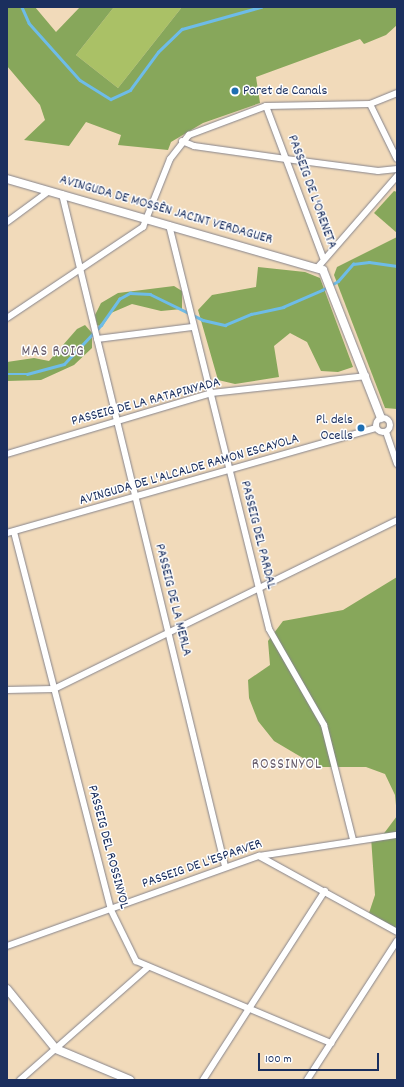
<!DOCTYPE html>
<meta charset="utf-8">
<style>
body{margin:0}
#map{position:relative;width:404px;height:1087px;overflow:hidden;background:#f1daba;font-family:Dekko,sans-serif}
div>[style]{position:absolute}
[style*='--x']{left:calc(var(--x)*1px);top:calc(var(--y)*1px);width:calc(var(--w)*1px);rotate:calc(var(--a)*1deg)}
.green>*{inset:0;background:#aac166}
.forest>*{inset:0;background:#87a75b}
.stream>*{height:2.5px;margin:-1.25px;padding:0 1.25px;transform-origin:1.25px;border-radius:1.25px;background:#6ebce8}
.roads{filter:drop-shadow(0 0 1px #86848c) drop-shadow(0 0 1px #86848c)}
.minor>*{height:6px;margin:-3px;padding:0 3px;transform-origin:3px;border-radius:3px;background:#fff}
.minor>.ring{margin:-3px;padding:0;box-sizing:content-box;background:none;border:6px solid #fff;border-radius:50%}
.tertiary>*{height:8px;margin:-4px;padding:0 4px;transform-origin:4px;border-radius:4px;background:#fff}
.dots>*{width:11px;height:11px;translate:-50% -50%;box-sizing:border-box;border:2px solid #fff;border-radius:50%}
span{translate:-50% -50%;white-space:nowrap;text-align:center;line-height:1.15;-webkit-text-stroke:3px #fff;paint-order:stroke}
.poi-label{font-size:14px;color:#1b2f5e}
.left{translate:0 -50%;text-align:left}
.right{translate:-100% -50%;text-align:right}
.street-label{font-size:14px;color:#1b2f5e}
.neighbourhood-label{font-size:15px;color:#675c6b;letter-spacing:1px}
.frame{position:absolute;inset:0;border:8px solid #1b2f5e;pointer-events:none}
.scale{position:absolute;left:258px;top:1053px;width:121px;height:18px;box-sizing:border-box;border:2px solid #1b2f5e;border-top:0;padding-left:5px;font-size:12px;line-height:14px;white-space:nowrap;color:#1b2f5e;-webkit-text-stroke:3px #fff;paint-order:stroke}
</style>
<div id="map">
<div class="green">
<i style="clip-path:polygon(114px 7px,182px 7px,118px 88px,76px 55px)"></i>
</div>
<div class="forest">
<i style="clip-path:polygon(7px 7px,35px 7px,56px 32px,80px 7px,114px 7px,76px 55px,118px 88px,182px 7px,397px 7px,397px 25px,386px 35px,364px 44px,360px 39px,256px 77px,260px 103px,203px 123px,171px 142px,168px 150px,118px 145px,121px 135px,86px 122px,69px 146px,24px 140px,45px 120px,40px 105px,7px 66px)"></i>
<i style="clip-path:polygon(394px 191px,397px 192px,397px 233px,374px 213px)"></i>
<i style="clip-path:polygon(397px 237px,397px 409px,385px 408px,334px 275px,337px 267px)"></i>
<i style="clip-path:polygon(258px 267px,305px 272px,320px 278px,353px 367px,338px 372px,321px 371px,307px 342px,290px 333px,274px 346px,279px 377px,235px 384px,218px 380px,198px 310px,212px 295px,256px 287px)"></i>
<i style="clip-path:polygon(174px 286px,182px 291px,182px 309px,161px 311px,132px 304px,111px 313px,102px 327px,97px 325px,95px 315px,101px 303px,118px 293px)"></i>
<i style="clip-path:polygon(85px 325px,92px 333px,92px 348px,74px 365px,41px 380px,7px 381px,7px 362px,34px 358px,49px 361px,77px 329px)"></i>
<i style="clip-path:polygon(397px 577px,397px 933px,369px 913px,375px 895px,371px 837px,382px 836px,397px 816px,395px 795px,385px 774px,366px 767px,318px 767px,274px 741px,258px 721px,249px 698px,248px 680px,270px 665px,268px 641px,283px 621px,343px 610px)"></i>
</div>
<div class="stream">
<i style="--x:22;--y:7;--w:17;--a:66"></i>
<i style="--x:29;--y:23;--w:76;--a:48.2"></i>
<i style="--x:80;--y:80;--w:36;--a:32"></i>
<i style="--x:111;--y:99;--w:21;--a:-25"></i>
<i style="--x:130;--y:90;--w:47;--a:-53.6"></i>
<i style="--x:158;--y:52;--w:33;--a:-44"></i>
<i style="--x:182;--y:29;--w:82;--a:-15.6"></i>
<i style="--x:7;--y:374;--w:20;--a:0"></i>
<i style="--x:27;--y:374;--w:38;--a:-15"></i>
<i style="--x:64;--y:364;--w:54;--a:-46.5"></i>
<i style="--x:101;--y:325;--w:32;--a:-55"></i>
<i style="--x:119;--y:299;--w:13;--a:-29"></i>
<i style="--x:130;--y:293;--w:20;--a:3"></i>
<i style="--x:150;--y:294;--w:59;--a:26.1"></i>
<i style="--x:203;--y:320;--w:23;--a:13"></i>
<i style="--x:225;--y:325;--w:28;--a:-23"></i>
<i style="--x:251;--y:314;--w:33;--a:-12"></i>
<i style="--x:283;--y:307;--w:43;--a:-23.6"></i>
<i style="--x:322;--y:290;--w:18;--a:-29"></i>
<i style="--x:338;--y:281;--w:23;--a:-49"></i>
<i style="--x:353;--y:264;--w:16;--a:-7"></i>
<i style="--x:369;--y:262;--w:28;--a:8"></i>
</div>
<div class="roads">
<div class="minor">
<i style="--x:370;--y:104;--w:61;--a:63.9"></i>
<i style="--x:266;--y:106;--w:162;--a:69.4"></i>
<i style="--x:182;--y:141;--w:13;--a:23"></i>
<i style="--x:194;--y:146;--w:93;--a:8"></i>
<i style="--x:286;--y:159;--w:93;--a:7.4"></i>
<i style="--x:378;--y:171;--w:19;--a:-6"></i>
<i style="--x:62;--y:194;--w:691;--a:76.37"></i>
<i style="--x:7;--y:222;--w:52;--a:-36.4"></i>
<i style="--x:169;--y:225;--w:416;--a:76.1"></i>
<i style="--x:269;--y:629;--w:111;--a:60.2"></i>
<i style="--x:324;--y:725;--w:119;--a:75.8"></i>
<i style="--x:318;--y:267;--w:121;--a:-49"></i>
<i style="--x:7;--y:318;--w:164;--a:-33.8"></i>
<i style="--x:143;--y:227;--w:73;--a:-68.3"></i>
<i style="--x:170;--y:159;--w:31;--a:-52"></i>
<i style="--x:189;--y:135;--w:82;--a:-20.6"></i>
<i style="--x:266;--y:106;--w:104;--a:-1.1"></i>
<i style="--x:370;--y:104;--w:29;--a:-22"></i>
<i style="--x:97;--y:339;--w:96;--a:-7.2"></i>
<i class="ring" style="left:376px;top:418px;width:8px;height:8px"></i>
<i style="--x:386;--y:432;--w:34;--a:71"></i>
<i style="--x:7;--y:454;--w:214;--a:-16.6"></i>
<i style="--x:212;--y:393;--w:155;--a:-6.3"></i>
<i style="--x:14;--y:532;--w:390;--a:75.6"></i>
<i style="--x:111;--y:910;--w:57;--a:63.9"></i>
<i style="--x:136;--y:961;--w:212;--a:22.8"></i>
<i style="--x:7;--y:533;--w:384;--a:-15.9"></i>
<i style="--x:7;--y:690;--w:47;--a:-1.2"></i>
<i style="--x:54;--y:689;--w:382;--a:-26.2"></i>
<i style="--x:259;--y:856;--w:158;--a:28.8"></i>
<i style="--x:7;--y:946;--w:268;--a:-19.7"></i>
<i style="--x:259;--y:856;--w:140;--a:-8.7"></i>
<i style="--x:20;--y:1080;--w:171;--a:-41.4"></i>
<i style="--x:203;--y:1080;--w:225;--a:-57.2"></i>
<i style="--x:307;--y:1080;--w:166;--a:-57.1"></i>
</div>
<div class="tertiary">
<i style="--x:7;--y:179;--w:329;--a:16.1"></i>
<i style="--x:323;--y:270;--w:159;--a:68.6"></i>
<i style="--x:7;--y:989;--w:77;--a:50.8"></i>
<i style="--x:56;--y:1049;--w:80;--a:22.7"></i>
</div>
</div>
<div class="dots">
<i style="left:235px;top:91px;background:#1f6fb2"></i>
<i style="left:361px;top:428px;background:#1f6fb2"></i>
</div>
<div class="poi-label">
<span class="left" style="left:243px;top:91px">Paret de Canals</span>
<span class="right" style="left:353px;top:428px">Pl. dels<br>Ocells</span>
</div>
<div class="street-label">
<span style="left:312px;top:192px;rotate:70deg">PASSEIG DE L'ORENETA</span>
<span style="left:166px;top:210px;rotate:16deg">AVINGUDA DE MOSSÈN JACINT VERDAGUER</span>
<span style="left:146px;top:402px;rotate:-15deg">PASSEIG DE LA RATAPINYADA</span>
<span style="left:189px;top:470px;rotate:-16deg">AVINGUDA DE L'ALCALDE RAMON ESCAYOLA</span>
<span style="left:258px;top:535px;rotate:76deg">PASSEIG DEL PARDAL</span>
<span style="left:173px;top:600px;rotate:76deg">PASSEIG DE LA MERLA</span>
<span style="left:108px;top:847px;rotate:75deg">PASSEIG DEL ROSSINYOL</span>
<span style="left:202px;top:864px;rotate:-19deg">PASSEIG DE L'ESPARVER</span>
</div>
<div class="neighbourhood-label">
<span style="left:53px;top:353px">MAS ROIG</span>
<span style="left:287px;top:766px">ROSSINYOL</span>
</div>
<div class="frame"></div>
<div class="scale">100 m</div>
</div>
